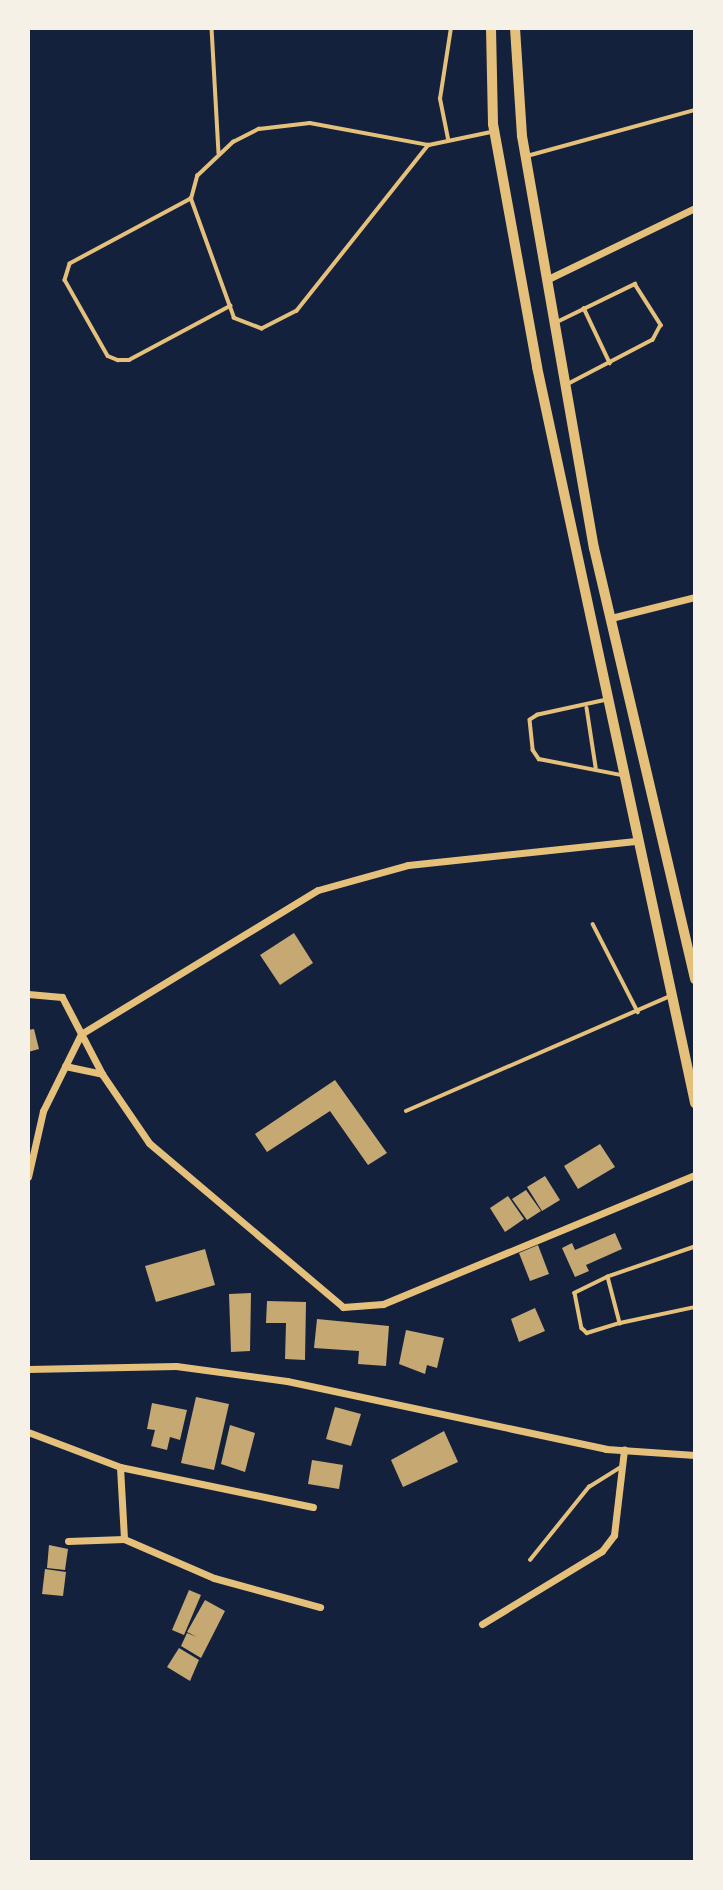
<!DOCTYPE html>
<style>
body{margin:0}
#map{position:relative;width:723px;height:1890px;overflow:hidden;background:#14213d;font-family:Georgia,serif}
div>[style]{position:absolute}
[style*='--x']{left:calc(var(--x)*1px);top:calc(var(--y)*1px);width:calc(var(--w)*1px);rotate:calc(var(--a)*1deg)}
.building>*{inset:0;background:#c6a872}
.service>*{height:3.5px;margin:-1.75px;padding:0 1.75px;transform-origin:1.75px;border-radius:1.75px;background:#e5c07b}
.minor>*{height:7px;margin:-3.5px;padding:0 3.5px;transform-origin:3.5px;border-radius:3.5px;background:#e5c07b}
.primary>*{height:10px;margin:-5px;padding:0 5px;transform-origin:5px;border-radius:5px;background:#e5c07b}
span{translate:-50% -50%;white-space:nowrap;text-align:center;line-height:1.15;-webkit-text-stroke:5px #f6f1e7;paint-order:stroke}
.frame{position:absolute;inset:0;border:30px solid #f6f1e7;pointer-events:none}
</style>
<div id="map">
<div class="building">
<i style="clip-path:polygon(294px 933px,313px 963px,280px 985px,260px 955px)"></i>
<i style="clip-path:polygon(34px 1029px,39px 1049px,28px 1052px,28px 1030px)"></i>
<i style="clip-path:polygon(335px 1080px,387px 1153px,368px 1165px,330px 1111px,267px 1152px,255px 1134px)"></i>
<i style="clip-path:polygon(600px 1144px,615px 1167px,578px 1189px,564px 1166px)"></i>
<i style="clip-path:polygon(545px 1176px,560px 1200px,542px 1211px,527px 1187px)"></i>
<i style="clip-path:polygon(526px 1190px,541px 1211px,527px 1220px,512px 1199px)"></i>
<i style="clip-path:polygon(508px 1196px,524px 1219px,505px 1232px,490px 1208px)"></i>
<i style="clip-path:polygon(615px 1233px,622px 1249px,586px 1265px,589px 1271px,575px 1277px,562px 1248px,572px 1243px,575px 1250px)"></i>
<i style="clip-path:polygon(538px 1245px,549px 1274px,530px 1281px,519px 1253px)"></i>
<i style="clip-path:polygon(205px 1249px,215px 1285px,156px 1302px,145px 1266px)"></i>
<i style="clip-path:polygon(251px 1293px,250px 1351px,231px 1352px,229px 1294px)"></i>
<i style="clip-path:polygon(267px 1301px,306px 1302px,305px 1360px,285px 1359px,286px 1323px,266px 1323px)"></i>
<i style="clip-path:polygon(535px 1308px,545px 1331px,519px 1342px,511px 1319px)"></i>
<i style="clip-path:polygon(317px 1319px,389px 1326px,386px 1366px,358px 1364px,359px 1351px,314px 1348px)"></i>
<i style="clip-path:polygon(406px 1330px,444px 1338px,437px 1368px,427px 1365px,425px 1374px,399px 1364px)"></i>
<i style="clip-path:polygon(196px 1397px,229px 1404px,214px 1470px,181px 1463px)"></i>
<i style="clip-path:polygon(152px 1403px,187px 1410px,180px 1440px,170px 1437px,167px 1450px,151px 1446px,155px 1430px,147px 1429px)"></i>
<i style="clip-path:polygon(335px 1407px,361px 1414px,351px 1446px,326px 1439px)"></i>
<i style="clip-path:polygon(230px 1425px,255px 1433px,245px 1472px,221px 1464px)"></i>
<i style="clip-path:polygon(444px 1431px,458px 1462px,403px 1487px,391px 1460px)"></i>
<i style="clip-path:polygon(312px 1460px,343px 1465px,339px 1489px,308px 1484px)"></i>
<i style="clip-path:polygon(49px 1545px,68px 1549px,65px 1570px,47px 1568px)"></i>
<i style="clip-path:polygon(45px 1569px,66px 1572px,63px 1596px,42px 1594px)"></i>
<i style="clip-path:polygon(189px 1590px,201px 1595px,184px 1635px,172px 1630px)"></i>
<i style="clip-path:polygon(205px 1600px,225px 1611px,201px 1658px,181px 1646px,187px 1633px,197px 1637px,187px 1632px)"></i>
<i style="clip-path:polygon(179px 1648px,199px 1660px,190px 1681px,167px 1667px)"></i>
</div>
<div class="service">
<i style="--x:212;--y:28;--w:125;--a:86.8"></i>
<i style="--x:448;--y:139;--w:41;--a:-101.3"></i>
<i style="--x:440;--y:99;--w:72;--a:-81.2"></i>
<i style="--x:429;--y:145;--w:212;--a:128.5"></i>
<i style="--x:297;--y:311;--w:39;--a:153"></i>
<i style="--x:262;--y:329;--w:30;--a:-159"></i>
<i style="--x:234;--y:318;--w:127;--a:-109.9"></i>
<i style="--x:191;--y:199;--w:24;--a:-75"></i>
<i style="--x:197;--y:176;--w:50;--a:-43.4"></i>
<i style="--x:233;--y:142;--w:29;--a:-27"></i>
<i style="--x:259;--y:129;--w:51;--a:-6.7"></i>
<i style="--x:310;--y:123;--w:121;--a:10.5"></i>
<i style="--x:429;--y:145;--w:63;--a:-11.8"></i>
<i style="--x:527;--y:156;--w:174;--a:-15.3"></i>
<i style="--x:191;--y:199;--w:137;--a:151.8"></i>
<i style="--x:70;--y:264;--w:17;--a:107"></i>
<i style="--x:65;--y:280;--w:87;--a:60.5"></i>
<i style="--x:108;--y:356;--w:11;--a:22"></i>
<i style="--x:118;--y:360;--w:11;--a:0"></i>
<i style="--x:129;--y:360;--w:115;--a:-28.1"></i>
<i style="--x:584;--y:308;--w:61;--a:64.7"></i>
<i style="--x:557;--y:322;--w:87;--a:-26"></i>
<i style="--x:635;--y:284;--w:49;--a:57.6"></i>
<i style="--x:661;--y:325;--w:17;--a:118"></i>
<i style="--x:653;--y:340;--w:95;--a:152.4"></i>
<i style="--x:607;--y:700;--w:71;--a:167.7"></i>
<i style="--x:538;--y:715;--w:9;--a:148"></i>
<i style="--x:530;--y:720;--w:30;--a:84"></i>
<i style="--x:533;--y:750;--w:11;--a:56"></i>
<i style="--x:539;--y:759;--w:84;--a:11"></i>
<i style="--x:587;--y:708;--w:60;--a:81.3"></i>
<i style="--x:593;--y:924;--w:99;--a:62.9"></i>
<i style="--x:406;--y:1111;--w:288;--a:-23.5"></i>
<i style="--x:695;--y:1247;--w:92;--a:161"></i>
<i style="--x:608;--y:1277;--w:48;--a:75.4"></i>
<i style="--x:620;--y:1323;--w:77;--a:-12"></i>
<i style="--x:608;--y:1277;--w:37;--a:154"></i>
<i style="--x:575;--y:1293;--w:36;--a:79"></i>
<i style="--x:582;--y:1328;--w:7;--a:45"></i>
<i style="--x:587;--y:1333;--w:34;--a:-17"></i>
<i style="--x:530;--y:1560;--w:94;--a:-51.1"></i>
<i style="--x:589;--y:1487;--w:36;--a:-32"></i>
</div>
<div class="minor">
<i style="--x:546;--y:280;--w:165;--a:-25.8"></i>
<i style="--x:611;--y:618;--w:87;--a:-14"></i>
<i style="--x:28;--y:994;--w:34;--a:5"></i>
<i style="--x:62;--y:997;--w:87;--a:62.5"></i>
<i style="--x:102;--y:1074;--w:83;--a:55.7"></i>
<i style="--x:149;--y:1143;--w:254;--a:40.2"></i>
<i style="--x:343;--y:1307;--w:40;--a:-4.3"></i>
<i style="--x:383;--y:1304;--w:338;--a:-22.5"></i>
<i style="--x:65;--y:1066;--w:38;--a:12"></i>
<i style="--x:28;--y:1177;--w:68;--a:-77.2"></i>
<i style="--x:43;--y:1111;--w:86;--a:-63.7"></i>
<i style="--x:81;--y:1034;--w:277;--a:-31.3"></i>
<i style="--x:318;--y:890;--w:93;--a:-15.5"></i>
<i style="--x:408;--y:865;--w:231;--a:-6"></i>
<i style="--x:28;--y:1369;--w:148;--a:-1.2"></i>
<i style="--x:176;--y:1366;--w:112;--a:7.7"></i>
<i style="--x:287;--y:1381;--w:326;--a:12"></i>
<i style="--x:606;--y:1449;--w:89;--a:3.9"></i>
<i style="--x:28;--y:1432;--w:98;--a:20.8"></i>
<i style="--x:120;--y:1467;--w:72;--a:86.8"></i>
<i style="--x:120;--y:1467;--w:197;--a:11.7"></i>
<i style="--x:68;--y:1541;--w:56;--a:-2"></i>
<i style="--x:124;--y:1539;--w:98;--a:23.4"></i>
<i style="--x:214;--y:1578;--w:110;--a:15.3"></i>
<i style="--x:482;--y:1624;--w:140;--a:-31.3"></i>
<i style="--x:602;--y:1551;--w:20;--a:-53"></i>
<i style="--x:614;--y:1535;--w:86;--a:-83.3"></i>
</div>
<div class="primary">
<i style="--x:491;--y:28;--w:96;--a:88.8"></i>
<i style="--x:493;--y:124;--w:247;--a:79.7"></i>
<i style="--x:537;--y:367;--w:753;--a:77.88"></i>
<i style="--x:515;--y:28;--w:108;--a:86.3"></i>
<i style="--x:522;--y:136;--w:418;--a:80.1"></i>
<i style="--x:594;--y:548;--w:443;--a:76.8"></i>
</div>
<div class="frame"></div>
</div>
